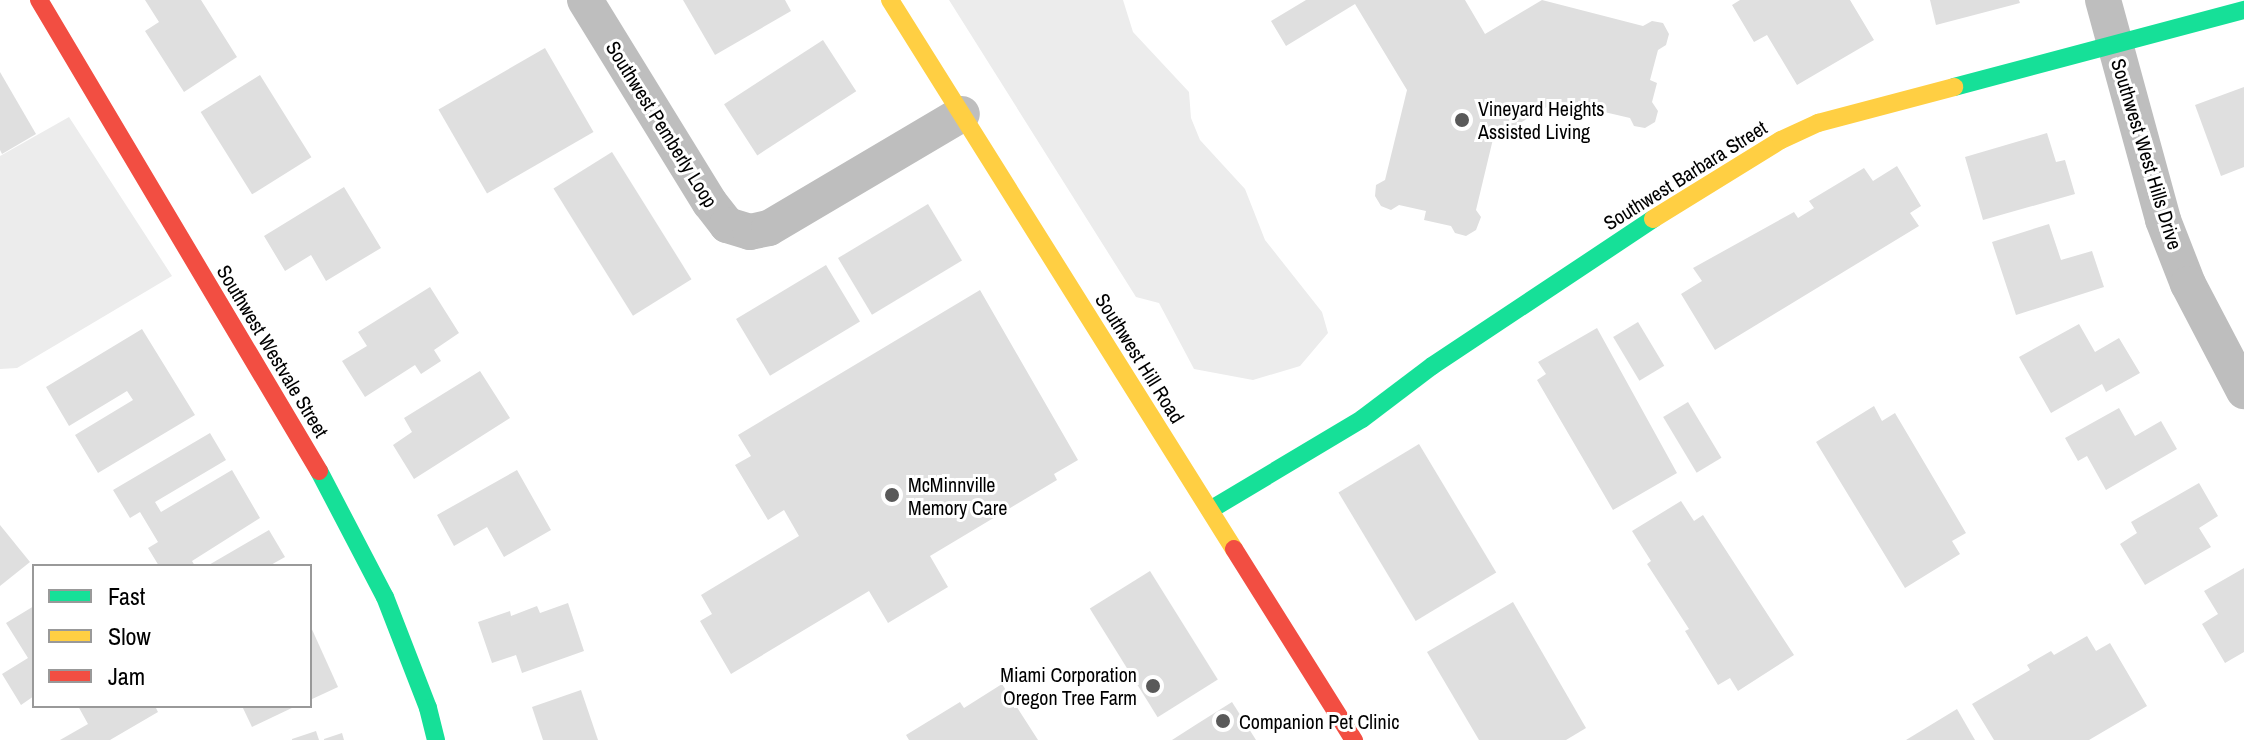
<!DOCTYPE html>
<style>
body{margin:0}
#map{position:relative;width:2244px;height:740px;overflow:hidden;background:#fff;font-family:"Archivo Narrow",sans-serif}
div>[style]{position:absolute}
.green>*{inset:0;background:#ececec}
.building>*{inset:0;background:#dfdfdf;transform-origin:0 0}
.street>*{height:36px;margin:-18px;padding:0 18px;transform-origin:18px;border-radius:18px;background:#bebebe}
.fast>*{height:18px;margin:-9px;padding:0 9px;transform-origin:9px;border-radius:9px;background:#16e098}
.slow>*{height:18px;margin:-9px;padding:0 9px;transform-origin:9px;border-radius:9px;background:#ffcf43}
.jam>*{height:18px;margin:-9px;padding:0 9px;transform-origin:9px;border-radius:9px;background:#f24e42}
.dots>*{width:22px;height:22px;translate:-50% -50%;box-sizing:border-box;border:4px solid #fff;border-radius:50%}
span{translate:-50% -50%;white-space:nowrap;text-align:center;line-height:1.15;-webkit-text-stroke:6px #fff;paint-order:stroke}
.poi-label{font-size:20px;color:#000}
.left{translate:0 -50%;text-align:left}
.right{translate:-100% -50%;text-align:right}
.street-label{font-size:20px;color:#000}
.legend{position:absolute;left:32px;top:564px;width:280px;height:144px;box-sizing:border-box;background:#fff;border:2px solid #999;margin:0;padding:10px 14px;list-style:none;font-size:24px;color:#000}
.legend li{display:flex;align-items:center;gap:16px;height:40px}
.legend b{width:40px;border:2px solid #999}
</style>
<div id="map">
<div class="green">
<div style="clip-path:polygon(949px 0,1123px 0,1133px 32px,1189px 92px,1191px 118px,1200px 140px,1245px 189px,1265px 240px,1322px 312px,1328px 333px,1300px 366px,1253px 380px,1194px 369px,1159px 303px,1136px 297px)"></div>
<div style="clip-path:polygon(69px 117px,172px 276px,17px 368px,0 369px,0 156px)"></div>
</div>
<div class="building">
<div style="clip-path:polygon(145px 0,201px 0,237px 57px,184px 92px,145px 31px,159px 22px)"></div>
<div style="clip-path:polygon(683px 0,785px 0,791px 11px,715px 55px)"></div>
<div style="clip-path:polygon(1306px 0,1465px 0,1485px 34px,1542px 0,1643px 26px,1652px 21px,1663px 23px,1669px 34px,1666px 45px,1658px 50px,1650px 80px,1657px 83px,1652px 102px,1658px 111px,1655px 122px,1645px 128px,1634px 126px,1630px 118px,1557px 101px,1493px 139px,1476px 210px,1481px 217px,1476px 230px,1466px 236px,1455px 233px,1451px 226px,1424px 220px,1426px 211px,1399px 205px,1391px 210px,1381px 206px,1375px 196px,1376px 185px,1385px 180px,1407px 90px,1355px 4px,1286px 46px,1271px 21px)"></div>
<div style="clip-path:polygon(1740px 0,1850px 0,1874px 40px,1797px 85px,1767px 35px,1754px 42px,1732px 5px)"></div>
<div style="clip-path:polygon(1930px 0,2019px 0,2020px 3px,1936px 25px)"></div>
<div style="left:823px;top:40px;width:61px;height:118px;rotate:57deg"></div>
<div style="left:545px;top:48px;width:97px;height:123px;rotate:60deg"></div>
<div style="clip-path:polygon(0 72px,36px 134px,2px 154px,0 150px)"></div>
<div style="left:260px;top:75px;width:97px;height:70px;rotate:58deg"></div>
<div style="clip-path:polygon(2244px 87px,2244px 167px,2221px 176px,2195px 105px)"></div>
<div style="clip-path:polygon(2047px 133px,2056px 162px,2065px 160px,2075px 194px,1983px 220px,1965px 157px)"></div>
<div style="left:612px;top:152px;width:150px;height:69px;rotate:58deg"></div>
<div style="clip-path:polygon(1897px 166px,1921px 206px,1910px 213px,1919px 226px,1715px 350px,1681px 294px,1702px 281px,1693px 268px,1794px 212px,1798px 218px,1814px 208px,1809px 201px,1864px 168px,1873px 181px)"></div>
<div style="clip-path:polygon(344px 187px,381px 248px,326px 281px,311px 255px,285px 271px,264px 236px)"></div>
<div style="left:928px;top:204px;width:66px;height:105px;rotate:59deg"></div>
<div style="clip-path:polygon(2049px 224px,2061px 260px,2092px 251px,2104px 287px,2016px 315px,1992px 242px)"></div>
<div style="left:826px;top:265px;width:66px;height:105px;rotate:59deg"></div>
<div style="clip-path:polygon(430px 287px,459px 333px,434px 350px,441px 361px,421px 374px,415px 365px,365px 397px,342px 361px,367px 346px,358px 332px)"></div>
<div style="clip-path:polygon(980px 290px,1078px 460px,1054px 474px,1057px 480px,930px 556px,948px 587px,888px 623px,869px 591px,731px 674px,700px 621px,712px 614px,701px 595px,799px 536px,784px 510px,768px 520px,735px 465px,751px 456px,738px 435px)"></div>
<div style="left:1638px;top:322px;width:51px;height:29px;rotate:59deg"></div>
<div style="clip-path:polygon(2079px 324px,2095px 352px,2119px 338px,2140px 373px,2106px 392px,2102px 384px,2051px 413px,2019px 357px)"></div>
<div style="clip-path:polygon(1597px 328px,1677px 473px,1613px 510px,1537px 380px,1546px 374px,1538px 362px)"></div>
<div style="clip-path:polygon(142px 329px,195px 415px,98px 473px,75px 435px,133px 400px,127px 391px,69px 426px,46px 387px)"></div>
<div style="clip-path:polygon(480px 371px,510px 418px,414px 479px,393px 445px,412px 432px,404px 418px)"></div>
<div style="left:1688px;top:402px;width:65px;height:29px;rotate:59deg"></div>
<div style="clip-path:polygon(1874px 406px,1882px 421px,1895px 413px,1966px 533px,1952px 541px,1960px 554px,1905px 588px,1816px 442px)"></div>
<div style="clip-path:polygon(2119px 408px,2135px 436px,2161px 421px,2177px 449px,2106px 490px,2087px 456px,2078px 461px,2065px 438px)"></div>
<div style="clip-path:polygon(210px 433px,226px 460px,155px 502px,161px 512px,232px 470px,260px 518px,192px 561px,195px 566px,159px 566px,148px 548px,158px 542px,140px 512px,130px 518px,113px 490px)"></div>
<div style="left:1419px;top:444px;width:150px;height:94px;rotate:59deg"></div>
<div style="clip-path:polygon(517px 470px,551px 530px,504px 557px,487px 527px,454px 546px,437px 515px)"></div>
<div style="clip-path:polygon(2199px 483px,2218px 516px,2199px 528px,2211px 547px,2145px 585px,2120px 544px,2137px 533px,2131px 522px)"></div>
<div style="clip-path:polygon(1681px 501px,1694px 521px,1703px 515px,1794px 655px,1738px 691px,1730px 678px,1718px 685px,1685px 631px,1689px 629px,1647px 564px,1651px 561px,1632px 531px)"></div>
<div style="clip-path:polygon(0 525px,30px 562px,0 586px)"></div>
<div style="clip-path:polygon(269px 530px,285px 557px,269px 566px,207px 566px)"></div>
<div style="clip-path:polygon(2244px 568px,2244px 652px,2225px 663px,2202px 624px,2218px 614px,2204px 591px)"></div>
<div style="left:1150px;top:571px;width:128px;height:71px;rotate:58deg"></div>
<div style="clip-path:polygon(1513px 602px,1586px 728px,1566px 740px,1479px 740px,1427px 652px)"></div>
<div style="clip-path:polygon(568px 603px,584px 651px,522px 673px,516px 655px,492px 663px,478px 622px,510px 611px,511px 616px,537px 606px,540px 613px)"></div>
<div style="clip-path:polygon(34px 606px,34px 696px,21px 705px,2px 674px,28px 658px,6px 623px)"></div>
<div style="clip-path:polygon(310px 625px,338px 687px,310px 700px)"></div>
<div style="clip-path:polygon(2087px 636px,2096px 651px,2110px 643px,2147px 706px,2089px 740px,1994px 740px,1972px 704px,2030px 670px,2027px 665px,2051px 651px,2054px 655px)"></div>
<div style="clip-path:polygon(1002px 684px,1038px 740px,909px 740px,906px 735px,960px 702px,964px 708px)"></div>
<div style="clip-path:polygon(581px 690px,598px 740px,543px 740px,532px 707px)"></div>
<div style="clip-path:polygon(1232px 702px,1256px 740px,1172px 740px,1197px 724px)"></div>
<div style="clip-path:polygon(78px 706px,155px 706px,158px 712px,110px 740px,60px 740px,88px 724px)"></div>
<div style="clip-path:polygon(242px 706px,296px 706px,252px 727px)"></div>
<div style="clip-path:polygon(1957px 709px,1975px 740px,1906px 740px)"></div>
<div style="clip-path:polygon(316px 731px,319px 740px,292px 740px,292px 739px)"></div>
<div style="clip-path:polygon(342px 733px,344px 740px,324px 740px,324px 739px)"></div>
</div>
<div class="street">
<div style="left:585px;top:0;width:238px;rotate:58.4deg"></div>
<div style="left:710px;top:203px;width:28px;rotate:52deg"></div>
<div style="left:727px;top:225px;width:24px;rotate:17deg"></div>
<div style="left:750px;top:232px;width:19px;rotate:-12deg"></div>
<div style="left:769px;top:228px;width:224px;rotate:-30.6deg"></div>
<div style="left:2103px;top:0;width:228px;rotate:74.7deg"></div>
<div style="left:2163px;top:220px;width:69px;rotate:68.7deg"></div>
<div style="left:2188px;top:284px;width:121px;rotate:62.4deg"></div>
</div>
<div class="fast">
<div style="left:1954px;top:87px;width:300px;rotate:-14.9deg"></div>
<div style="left:319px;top:471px;width:142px;rotate:62.4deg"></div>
<div style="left:385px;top:597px;width:119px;rotate:68.8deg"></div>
<div style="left:428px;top:708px;width:33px;rotate:76deg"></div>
<div style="left:1210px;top:510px;width:177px;rotate:-30.9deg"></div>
<div style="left:1362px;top:419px;width:88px;rotate:-37.1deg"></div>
<div style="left:1432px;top:366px;width:265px;rotate:-33.6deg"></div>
</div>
<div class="slow">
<div style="left:890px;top:0;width:648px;rotate:57.93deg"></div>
<div style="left:1653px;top:219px;width:150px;rotate:-31.7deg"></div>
<div style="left:1781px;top:140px;width:41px;rotate:-24.7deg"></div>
<div style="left:1818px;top:123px;width:141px;rotate:-14.8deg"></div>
</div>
<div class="jam">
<div style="left:39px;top:0;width:548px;rotate:59.27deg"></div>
<div style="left:1234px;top:549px;width:226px;rotate:57.9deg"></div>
</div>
<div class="dots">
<div style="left:1462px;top:120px;background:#595959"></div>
<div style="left:892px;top:495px;background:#595959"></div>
<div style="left:1153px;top:686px;background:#595959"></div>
<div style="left:1223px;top:721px;background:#595959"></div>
</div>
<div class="poi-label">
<span class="left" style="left:1478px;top:120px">Vineyard Heights<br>Assisted Living</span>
<span class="left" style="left:908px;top:496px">McMinnville<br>Memory Care</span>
<span class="right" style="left:1137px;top:686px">Miami Corporation<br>Oregon Tree Farm</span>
<span class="left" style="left:1239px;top:721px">Companion Pet Clinic</span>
</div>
<div class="street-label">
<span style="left:662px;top:124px;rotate:58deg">Southwest Pemberly Loop</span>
<span style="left:2147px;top:154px;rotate:73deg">Southwest West Hills Drive</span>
<span style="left:1685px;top:175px;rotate:-32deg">Southwest Barbara Street</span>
<span style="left:273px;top:351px;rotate:59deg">Southwest Westvale Street</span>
<span style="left:1140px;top:358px;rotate:58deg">Southwest Hill Road</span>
</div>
<ul class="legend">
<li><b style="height:10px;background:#16e098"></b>Fast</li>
<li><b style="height:10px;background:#ffcf43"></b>Slow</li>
<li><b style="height:10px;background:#f24e42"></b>Jam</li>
</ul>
</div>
